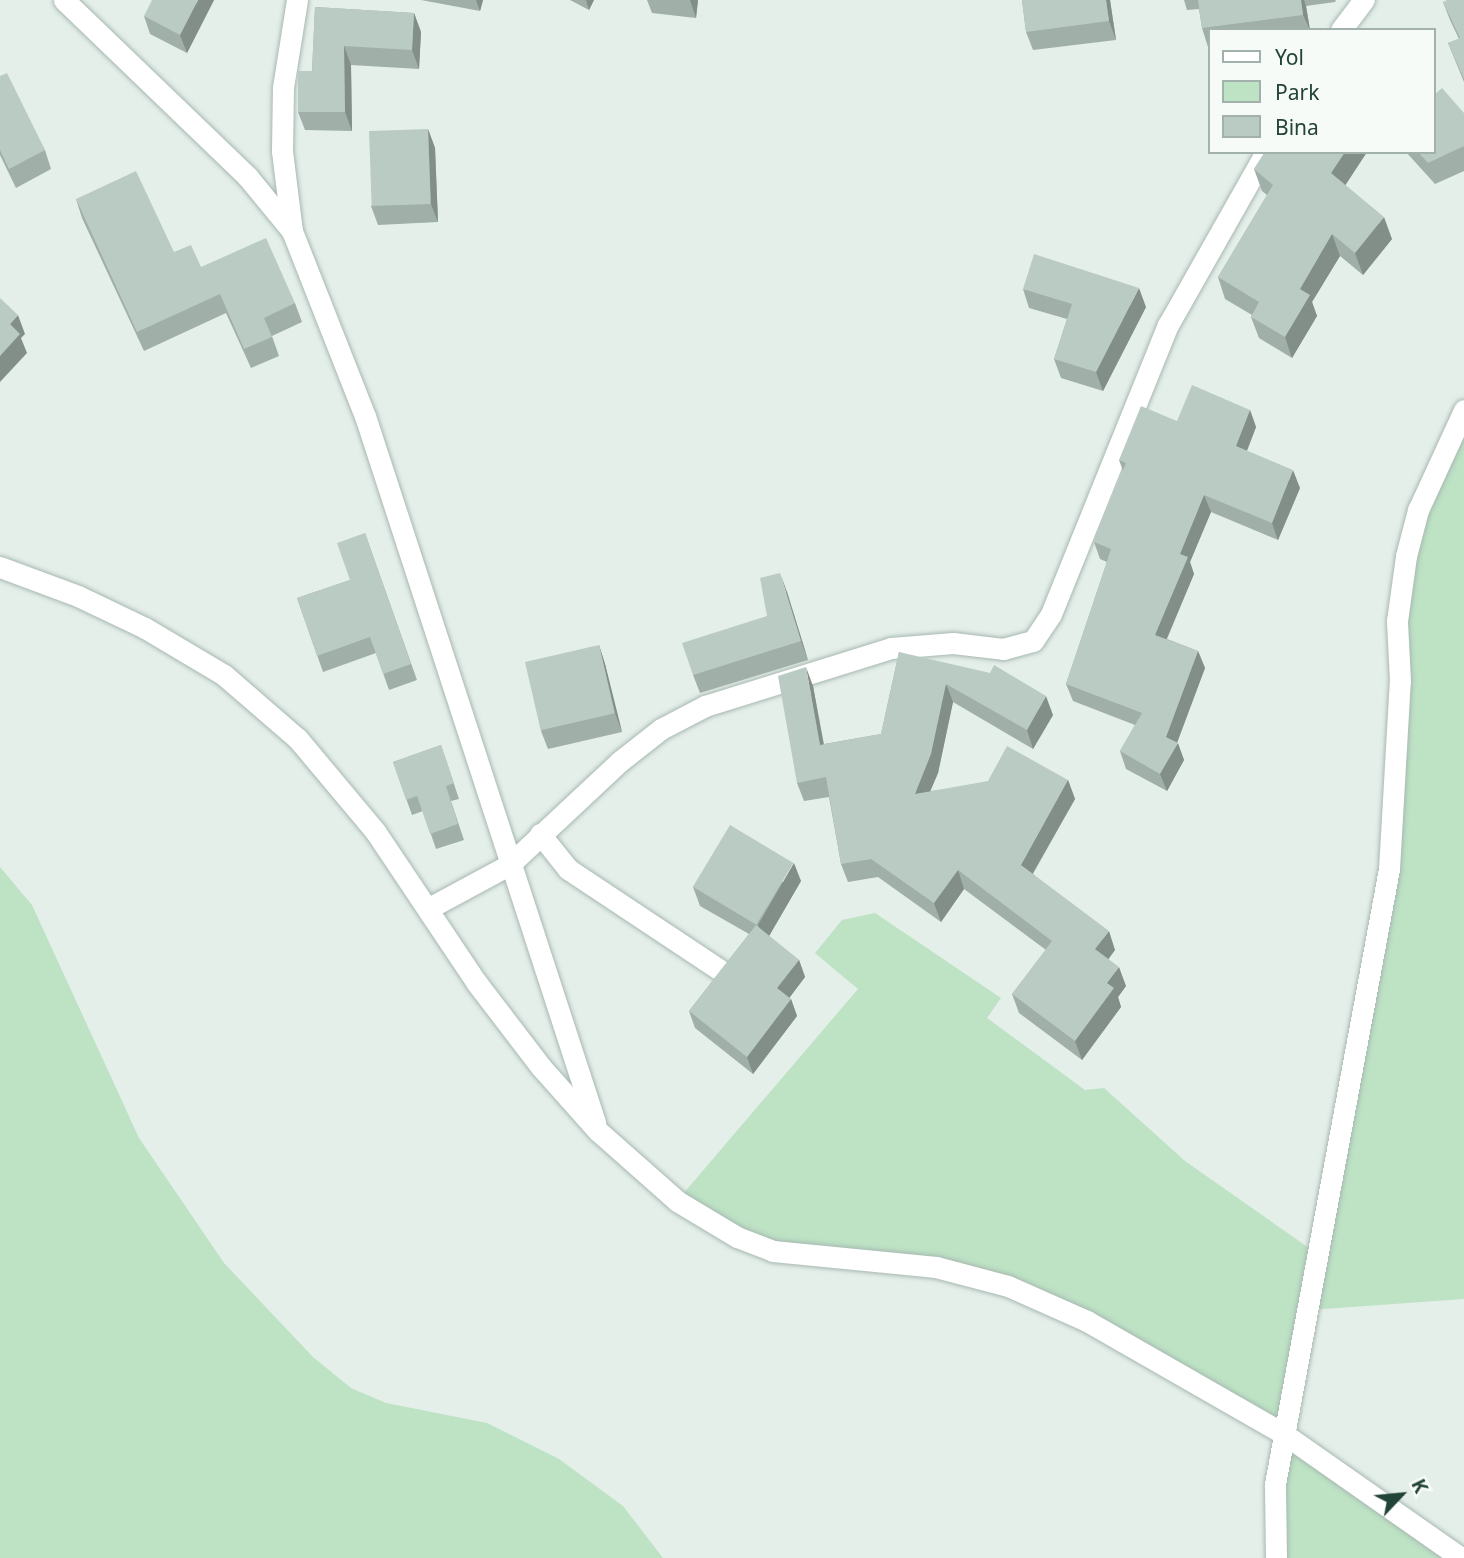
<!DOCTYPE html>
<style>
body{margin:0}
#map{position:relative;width:1464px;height:1558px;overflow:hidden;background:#e5efea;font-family:"Noto Sans",sans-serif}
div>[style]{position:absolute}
.green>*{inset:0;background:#bde2c4}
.roads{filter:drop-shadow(0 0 2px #a7b8b1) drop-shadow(0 0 2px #a7b8b1)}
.minor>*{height:21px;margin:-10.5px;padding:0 10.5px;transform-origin:10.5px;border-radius:10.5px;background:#fff}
.wall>*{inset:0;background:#a0afa8}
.shaded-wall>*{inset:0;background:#828e88}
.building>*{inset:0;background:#bacbc3;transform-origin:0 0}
span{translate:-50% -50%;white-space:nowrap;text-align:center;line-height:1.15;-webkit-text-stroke:7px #f7fbf8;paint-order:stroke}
.legend{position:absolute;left:1208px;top:28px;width:228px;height:126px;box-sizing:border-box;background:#f7fbf8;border:2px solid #a2b1ab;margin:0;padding:9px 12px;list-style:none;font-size:21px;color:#224337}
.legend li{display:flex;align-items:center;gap:14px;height:35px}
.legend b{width:35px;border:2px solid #a2b1ab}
.north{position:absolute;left:1366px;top:1460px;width:70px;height:70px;-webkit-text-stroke:5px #f7fbf8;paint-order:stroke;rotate:64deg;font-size:19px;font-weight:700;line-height:28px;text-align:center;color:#224337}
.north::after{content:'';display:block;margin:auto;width:24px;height:32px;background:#224337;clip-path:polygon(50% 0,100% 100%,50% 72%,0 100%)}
</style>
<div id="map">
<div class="green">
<div style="clip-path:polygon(1464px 410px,1464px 1299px,1309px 1310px,1284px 1434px,1456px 1558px,1276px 1558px,1284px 1434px,1008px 1286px,773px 1251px,677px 1201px,858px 989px,815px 953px,842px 920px,875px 913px,1001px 998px,987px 1018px,1085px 1090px,1104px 1088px,1185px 1161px,1319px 1255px,1389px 869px,1406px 556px)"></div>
<div style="clip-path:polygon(0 867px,32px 905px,139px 1138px,224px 1263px,313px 1357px,351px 1388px,386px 1403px,487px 1423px,559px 1459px,623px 1506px,663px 1558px,0 1558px)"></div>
</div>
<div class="roads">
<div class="minor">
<div style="left:64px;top:0;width:254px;rotate:43.9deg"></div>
<div style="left:247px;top:176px;width:71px;rotate:50.7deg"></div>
<div style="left:297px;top:0;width:88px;rotate:99.1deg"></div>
<div style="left:283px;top:87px;width:64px;rotate:90.9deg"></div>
<div style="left:282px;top:151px;width:81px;rotate:82.9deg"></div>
<div style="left:292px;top:231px;width:199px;rotate:68.5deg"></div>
<div style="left:365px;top:416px;width:743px;rotate:71.96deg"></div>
<div style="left:1341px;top:30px;width:38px;rotate:-53deg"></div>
<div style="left:0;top:567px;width:83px;rotate:20.4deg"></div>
<div style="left:78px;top:596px;width:74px;rotate:25.5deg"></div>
<div style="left:145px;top:628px;width:92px;rotate:30.7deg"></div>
<div style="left:224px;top:675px;width:98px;rotate:40.9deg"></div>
<div style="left:298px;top:739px;width:120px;rotate:50.1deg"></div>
<div style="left:375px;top:831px;width:182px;rotate:56.2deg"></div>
<div style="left:476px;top:982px;width:107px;rotate:52.6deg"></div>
<div style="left:541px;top:1067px;width:86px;rotate:48.3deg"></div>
<div style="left:598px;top:1131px;width:106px;rotate:41.5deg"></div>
<div style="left:677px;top:1201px;width:70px;rotate:31deg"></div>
<div style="left:737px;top:1237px;width:39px;rotate:21deg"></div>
<div style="left:773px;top:1251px;width:164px;rotate:5.6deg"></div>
<div style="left:936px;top:1267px;width:74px;rotate:14.8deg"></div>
<div style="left:1008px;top:1286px;width:86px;rotate:23.9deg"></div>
<div style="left:1087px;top:1321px;width:227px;rotate:29.8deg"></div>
<div style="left:1284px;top:1434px;width:216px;rotate:35deg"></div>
<div style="left:540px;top:834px;width:45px;rotate:51.3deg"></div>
<div style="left:568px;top:869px;width:186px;rotate:33.6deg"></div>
<div style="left:429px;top:908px;width:91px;rotate:-28.3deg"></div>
<div style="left:509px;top:865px;width:151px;rotate:-43.1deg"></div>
<div style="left:619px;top:762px;width:53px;rotate:-38.2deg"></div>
<div style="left:661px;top:729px;width:50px;rotate:-27.6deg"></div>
<div style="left:705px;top:706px;width:195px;rotate:-17.3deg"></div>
<div style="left:891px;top:648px;width:62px;rotate:-4.6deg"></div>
<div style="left:953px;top:643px;width:50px;rotate:6.8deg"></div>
<div style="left:1003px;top:649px;width:31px;rotate:-15deg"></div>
<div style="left:1033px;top:641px;width:32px;rotate:-56deg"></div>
<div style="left:1051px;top:614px;width:312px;rotate:-68deg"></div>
<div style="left:1168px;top:325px;width:199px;rotate:-60.5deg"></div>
<div style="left:1276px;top:1558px;width:74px;rotate:-90.8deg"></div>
<div style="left:1275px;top:1484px;width:625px;rotate:-79.5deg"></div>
<div style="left:1389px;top:869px;width:188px;rotate:-86.7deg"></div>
<div style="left:1400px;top:681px;width:60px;rotate:-92.9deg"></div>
<div style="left:1397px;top:621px;width:66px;rotate:-82.1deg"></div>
<div style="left:1406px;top:556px;width:48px;rotate:-75.4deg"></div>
<div style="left:1418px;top:510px;width:110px;rotate:-65.3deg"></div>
</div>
</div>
<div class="wall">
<div style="clip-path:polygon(214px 0,187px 53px,150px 34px,144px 16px)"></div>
<div style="clip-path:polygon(421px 0,483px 0,480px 11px)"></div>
<div style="clip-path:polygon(570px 0,594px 0,589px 10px)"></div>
<div style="clip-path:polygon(647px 0,698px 0,696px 18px,652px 13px)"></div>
<div style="clip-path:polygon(1022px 0,1110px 0,1116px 40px,1033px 50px,1026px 32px)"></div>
<div style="clip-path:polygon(1184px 0,1336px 0,1335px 2px,1306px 6px,1310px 30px,1210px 30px,1210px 47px,1208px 47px,1202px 28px,1199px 9px,1187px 10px)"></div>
<div style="clip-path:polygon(1464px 0,1464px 82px,1448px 43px,1459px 39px,1450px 20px,1443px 2px)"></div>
<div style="clip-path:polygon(315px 7px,414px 13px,421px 32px,419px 69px,351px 65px,352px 131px,305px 130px,298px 112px,312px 71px)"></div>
<div style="clip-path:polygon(0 76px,45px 150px,51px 169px,16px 188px,0 155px)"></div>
<div style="clip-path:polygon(1464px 113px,1464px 171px,1435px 184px,1406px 152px,1434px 152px)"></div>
<div style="clip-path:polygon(428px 129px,435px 148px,438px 222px,378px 225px,371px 206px)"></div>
<div style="clip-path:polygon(1265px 152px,1367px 152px,1345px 185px,1392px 239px,1363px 275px,1340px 256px,1312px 302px,1317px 316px,1292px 358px,1259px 338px,1251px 317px,1252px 315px,1225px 299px,1218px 277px,1267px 195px,1262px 191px,1254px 169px)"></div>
<div style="clip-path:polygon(76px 199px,201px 267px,295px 303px,302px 322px,272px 336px,279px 356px,251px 368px,226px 313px,144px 351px,82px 218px)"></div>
<div style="clip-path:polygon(1023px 289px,1146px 307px,1103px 391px,1061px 378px,1054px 359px,1067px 319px,1029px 308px)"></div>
<div style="clip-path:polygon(1250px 410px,1256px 427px,1247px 451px,1300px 488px,1278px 540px,1211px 512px,1190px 562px,1194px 574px,1167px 639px,1198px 651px,1205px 668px,1177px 743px,1184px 760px,1167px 791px,1126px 769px,1120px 751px,1135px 725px,1073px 701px,1066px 684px,1107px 562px,1100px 559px,1094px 542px,1123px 471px,1119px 460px,1177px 421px)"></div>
<div style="clip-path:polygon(365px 533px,417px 680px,389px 690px,376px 653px,323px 672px,297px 598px,350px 580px)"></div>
<div style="clip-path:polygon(787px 592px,808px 660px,700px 693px,693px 675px,767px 616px)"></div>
<div style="clip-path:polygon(599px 645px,605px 664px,622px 732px,548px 749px,541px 731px)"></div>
<div style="clip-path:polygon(899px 652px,1053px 715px,1033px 749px,953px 702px,938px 773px,930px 791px,1068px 780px,1075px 799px,1033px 874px,1115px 950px,1108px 959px,1126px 986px,1118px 997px,1121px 1007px,1082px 1060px,1019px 1013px,1012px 994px,1046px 950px,964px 889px,941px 922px,878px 877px,848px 882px,841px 864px,829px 797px,804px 801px,797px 783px,813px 686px,824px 744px,881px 734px)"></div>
<div style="clip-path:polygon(441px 745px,459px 799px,451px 801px,464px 840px,436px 849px,423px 811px,412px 815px,393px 762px)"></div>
<div style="clip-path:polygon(801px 881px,769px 936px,799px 960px,805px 977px,789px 998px,791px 999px,797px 1016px,753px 1074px,695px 1028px,689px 1011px,749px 934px,700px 906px,693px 887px)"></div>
</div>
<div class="shaded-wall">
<div style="clip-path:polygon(198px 0,214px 0,187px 53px,180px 35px)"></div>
<div style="clip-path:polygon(476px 0,483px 0,480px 11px)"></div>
<div style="clip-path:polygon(586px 0,594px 0,589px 10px)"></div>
<div style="clip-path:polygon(690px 0,698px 0,696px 18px)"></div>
<div style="clip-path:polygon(1106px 0,1110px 0,1116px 40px,1109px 21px)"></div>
<div style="clip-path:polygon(1301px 0,1304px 0,1306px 6px,1310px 30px,1303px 15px)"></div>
<div style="clip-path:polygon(414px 13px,421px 32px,419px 69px,412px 50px)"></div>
<div style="clip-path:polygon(344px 46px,351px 65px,352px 131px,345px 112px)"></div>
<div style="clip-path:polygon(428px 129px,435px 148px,438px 222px,431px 204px)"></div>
<div style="clip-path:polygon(1345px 152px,1367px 152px,1339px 195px,1331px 173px)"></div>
<div style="clip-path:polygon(1384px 217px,1392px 239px,1363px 275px,1355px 253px)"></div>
<div style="clip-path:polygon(1332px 234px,1340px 256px,1312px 302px,1317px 316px,1292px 358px,1285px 337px,1300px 289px)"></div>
<div style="clip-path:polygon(1139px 288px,1146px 307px,1103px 391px,1096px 372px)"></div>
<div style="clip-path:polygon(18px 315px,25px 334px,21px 338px,27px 353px,0 382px,0 356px,10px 324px)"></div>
<div style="clip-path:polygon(1250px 410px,1256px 427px,1242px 463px,1236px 446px)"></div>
<div style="clip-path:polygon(1293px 470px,1300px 488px,1278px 540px,1272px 523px)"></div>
<div style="clip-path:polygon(1204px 495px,1211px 512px,1190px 562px,1194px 574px,1161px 652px,1155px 635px,1180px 554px)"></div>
<div style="clip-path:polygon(780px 573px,787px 592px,808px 660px,801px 641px)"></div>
<div style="clip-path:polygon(599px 645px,605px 664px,622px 732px,615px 713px)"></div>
<div style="clip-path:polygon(1198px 651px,1205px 668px,1175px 748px,1178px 743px,1184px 760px,1167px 791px,1160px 774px,1166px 737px)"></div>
<div style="clip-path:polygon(806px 667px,813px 686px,827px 764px,820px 745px)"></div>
<div style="clip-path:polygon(946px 684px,953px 702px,938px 773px,921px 813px,915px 794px)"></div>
<div style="clip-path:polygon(1046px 696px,1053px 715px,1033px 749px,1027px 730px)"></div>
<div style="clip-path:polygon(1068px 780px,1075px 799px,1027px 883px,1021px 865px)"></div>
<div style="clip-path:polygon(794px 863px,801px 881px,765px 943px,758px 925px)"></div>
<div style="clip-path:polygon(958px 870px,964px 889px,941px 922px,934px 903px)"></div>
<div style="clip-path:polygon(1109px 931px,1115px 950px,1102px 968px,1095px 949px)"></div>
<div style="clip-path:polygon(799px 960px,805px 977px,784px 1005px,777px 988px)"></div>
<div style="clip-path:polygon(1119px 967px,1126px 986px,1118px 997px,1121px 1007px,1082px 1060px,1075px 1041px,1107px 983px)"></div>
<div style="clip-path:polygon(791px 999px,797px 1016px,753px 1074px,747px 1057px)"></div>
</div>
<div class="building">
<div style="clip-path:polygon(152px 0,198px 0,180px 35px,144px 16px)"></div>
<div style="clip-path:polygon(1022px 0,1106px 0,1109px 21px,1026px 32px)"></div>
<div style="clip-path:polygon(1198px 0,1301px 0,1303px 15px,1202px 28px)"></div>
<div style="clip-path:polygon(1447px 0,1464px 0,1464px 79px,1448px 43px,1460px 38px,1443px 2px)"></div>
<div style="clip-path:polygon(315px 7px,414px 13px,412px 50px,344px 46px,345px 112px,298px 112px,298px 71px,312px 71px)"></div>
<div style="clip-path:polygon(7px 73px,45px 150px,9px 169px,0 150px,0 76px)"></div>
<div style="clip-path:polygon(1442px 88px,1464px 113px,1464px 146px,1428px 163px,1418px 152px,1434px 152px,1434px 95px)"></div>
<div style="left:428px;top:129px;width:75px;height:59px;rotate:88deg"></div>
<div style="clip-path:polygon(1265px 152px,1345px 152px,1331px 173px,1384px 217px,1355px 253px,1332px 234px,1300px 289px,1310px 295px,1285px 337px,1251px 317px,1259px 302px,1218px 277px,1273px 185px,1254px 169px)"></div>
<div style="clip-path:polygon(136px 171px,174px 252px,191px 245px,201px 267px,266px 238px,295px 303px,264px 318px,272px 337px,244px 349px,220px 294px,137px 332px,76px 199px)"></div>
<div style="clip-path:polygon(1034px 254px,1139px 288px,1096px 372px,1054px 359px,1072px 304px,1023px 289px)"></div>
<div style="clip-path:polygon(0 298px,18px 315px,10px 324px,20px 334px,0 356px)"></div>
<div style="clip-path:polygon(1192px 385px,1250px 410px,1236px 446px,1293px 470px,1272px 523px,1204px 495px,1180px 554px,1188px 557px,1155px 635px,1198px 651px,1166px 737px,1178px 743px,1160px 774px,1120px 751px,1142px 713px,1066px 684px,1111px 549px,1094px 542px,1126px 463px,1119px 460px,1141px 406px,1177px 421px)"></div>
<div style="clip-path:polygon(365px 533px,411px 664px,383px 674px,370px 637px,317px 656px,297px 598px,350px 580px,337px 543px)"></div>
<div style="clip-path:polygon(780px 573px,801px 641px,693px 675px,682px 643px,767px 616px,760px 578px)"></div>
<div style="left:599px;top:645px;width:70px;height:76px;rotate:77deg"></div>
<div style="clip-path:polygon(899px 652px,990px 673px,994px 665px,1046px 696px,1027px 730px,946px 684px,931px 754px,915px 794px,988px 781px,1007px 746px,1068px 780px,1021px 865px,1109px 931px,1095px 949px,1119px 967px,1107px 983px,1114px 988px,1075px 1041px,1012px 994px,1052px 941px,958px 870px,934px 903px,871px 859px,841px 864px,826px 777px,797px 783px,778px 676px,806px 667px,820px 745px,881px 734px)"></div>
<div style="clip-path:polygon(441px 745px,454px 783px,446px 786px,458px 824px,430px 834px,417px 796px,406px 800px,393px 762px)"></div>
<div style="left:730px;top:825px;width:74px;height:72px;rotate:31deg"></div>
<div style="clip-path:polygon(756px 925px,799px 960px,777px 988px,791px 999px,747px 1057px,689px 1011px)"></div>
</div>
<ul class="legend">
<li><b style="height:9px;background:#fff"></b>Yol</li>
<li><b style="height:19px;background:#bde2c4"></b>Park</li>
<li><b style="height:19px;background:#bacbc3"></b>Bina</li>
</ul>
<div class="north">K</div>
</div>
